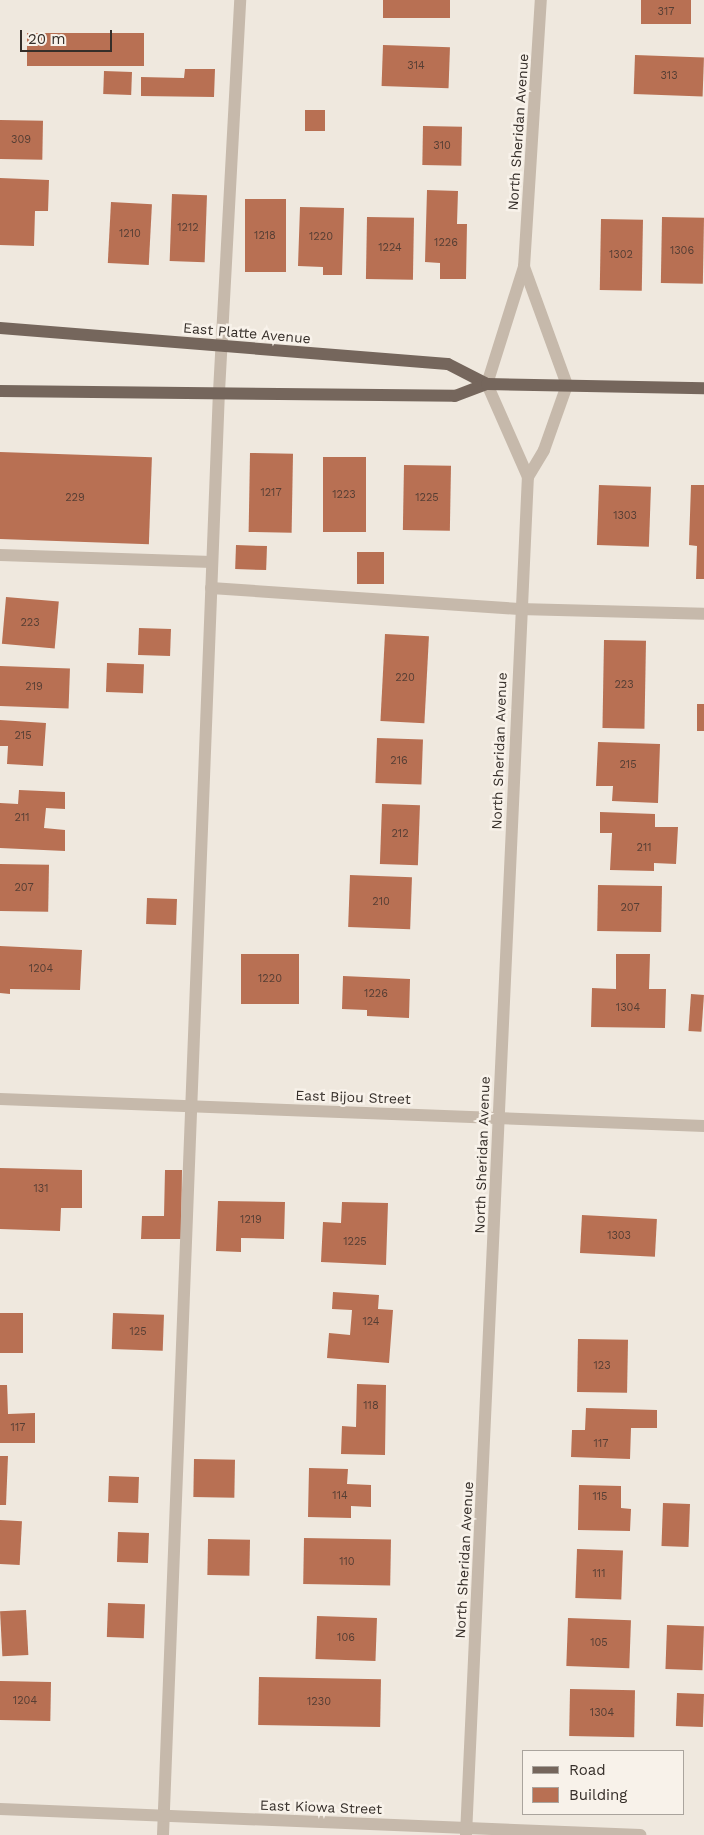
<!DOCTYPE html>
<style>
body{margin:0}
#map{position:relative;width:704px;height:1835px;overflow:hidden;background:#efe8de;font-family:"Work Sans",sans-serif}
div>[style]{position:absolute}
.building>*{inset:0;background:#b87053;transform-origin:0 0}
.service>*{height:12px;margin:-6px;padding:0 6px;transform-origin:6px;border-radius:6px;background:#c6b9ab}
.minor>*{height:12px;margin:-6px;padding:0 6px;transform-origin:6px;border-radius:6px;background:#c6b9ab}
.tertiary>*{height:12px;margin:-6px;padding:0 6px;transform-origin:6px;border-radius:6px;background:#c6b9ab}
.primary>*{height:12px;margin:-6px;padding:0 6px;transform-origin:6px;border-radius:6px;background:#75665c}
span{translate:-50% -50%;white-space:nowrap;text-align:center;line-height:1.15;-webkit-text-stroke:5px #f8f2ea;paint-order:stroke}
.number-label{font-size:11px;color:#563e34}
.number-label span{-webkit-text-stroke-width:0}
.street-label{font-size:14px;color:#352e29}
.legend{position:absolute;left:522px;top:1750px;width:162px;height:65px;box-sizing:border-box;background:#f8f2ea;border:1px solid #aaa49d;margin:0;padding:6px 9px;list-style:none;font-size:15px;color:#352e29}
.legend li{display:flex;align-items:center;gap:10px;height:25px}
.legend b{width:25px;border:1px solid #aaa49d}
.scale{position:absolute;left:20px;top:30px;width:92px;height:22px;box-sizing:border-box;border:2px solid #352e29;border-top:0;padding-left:6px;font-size:15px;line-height:18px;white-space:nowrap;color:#352e29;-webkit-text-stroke:4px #f8f2ea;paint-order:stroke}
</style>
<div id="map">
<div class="building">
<div style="left:383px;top:0;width:67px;height:18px"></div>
<div style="left:641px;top:0;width:50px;height:24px"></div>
<div style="left:27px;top:33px;width:117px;height:33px"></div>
<div style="left:383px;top:45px;width:67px;height:41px;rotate:2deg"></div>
<div style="left:635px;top:55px;width:69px;height:39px;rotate:2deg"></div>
<div style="clip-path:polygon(185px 69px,215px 69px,214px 97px,141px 96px,141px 77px,184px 78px)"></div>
<div style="left:104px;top:71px;width:28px;height:23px;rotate:2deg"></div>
<div style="left:305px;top:110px;width:20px;height:21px"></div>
<div style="left:0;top:120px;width:43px;height:39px;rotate:1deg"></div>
<div style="left:423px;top:126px;width:39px;height:39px;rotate:1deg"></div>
<div style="clip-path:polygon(0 178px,49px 180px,48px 211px,35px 211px,34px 246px,0 245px)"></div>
<div style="clip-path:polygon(427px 190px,458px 191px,457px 224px,467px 224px,466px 279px,440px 279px,440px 263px,425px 262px)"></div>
<div style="left:172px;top:194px;width:35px;height:67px;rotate:2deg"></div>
<div style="left:245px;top:199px;width:41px;height:73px"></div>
<div style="left:111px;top:202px;width:41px;height:61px;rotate:3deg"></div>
<div style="clip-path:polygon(300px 207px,344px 208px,342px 275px,323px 275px,323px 267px,298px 266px)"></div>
<div style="left:367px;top:217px;width:47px;height:62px;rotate:1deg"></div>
<div style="left:662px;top:217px;width:42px;height:66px;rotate:1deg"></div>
<div style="left:601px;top:219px;width:42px;height:71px;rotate:1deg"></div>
<div style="left:0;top:452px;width:152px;height:87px;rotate:2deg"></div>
<div style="left:250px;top:453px;width:43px;height:79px;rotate:1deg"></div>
<div style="left:323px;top:457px;width:43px;height:75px"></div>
<div style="left:404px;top:465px;width:47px;height:65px;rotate:1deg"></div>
<div style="left:599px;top:485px;width:52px;height:60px;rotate:2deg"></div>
<div style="clip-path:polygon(691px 485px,704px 485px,704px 579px,696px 579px,697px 546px,689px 545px)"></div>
<div style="left:236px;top:545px;width:31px;height:24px;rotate:2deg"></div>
<div style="left:357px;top:552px;width:27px;height:32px"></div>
<div style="left:6px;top:597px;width:53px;height:47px;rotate:5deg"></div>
<div style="left:139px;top:628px;width:32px;height:27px;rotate:2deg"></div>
<div style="left:385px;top:634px;width:44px;height:87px;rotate:3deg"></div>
<div style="left:604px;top:640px;width:42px;height:88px;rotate:1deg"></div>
<div style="left:107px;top:663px;width:37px;height:29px;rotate:2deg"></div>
<div style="left:0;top:666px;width:70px;height:40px;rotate:2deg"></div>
<div style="left:697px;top:704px;width:7px;height:27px"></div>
<div style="clip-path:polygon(0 720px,46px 723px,43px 766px,7px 764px,8px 746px,0 746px)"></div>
<div style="left:377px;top:738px;width:46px;height:45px;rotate:2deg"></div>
<div style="clip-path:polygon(598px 742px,660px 744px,658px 803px,612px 801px,613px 786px,596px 786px)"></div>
<div style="clip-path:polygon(19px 790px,65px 792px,65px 809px,46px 808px,44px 828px,65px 830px,65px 851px,0 848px,0 803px,18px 804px)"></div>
<div style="left:382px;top:804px;width:38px;height:60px;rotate:2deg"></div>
<div style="clip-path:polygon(600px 812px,655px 814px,655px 827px,678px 827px,676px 864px,654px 863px,654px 871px,610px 870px,612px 833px,600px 833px)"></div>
<div style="left:0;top:864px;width:49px;height:47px;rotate:1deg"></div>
<div style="left:350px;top:875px;width:62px;height:52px;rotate:2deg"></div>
<div style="left:598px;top:885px;width:64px;height:46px;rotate:1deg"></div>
<div style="left:147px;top:898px;width:30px;height:26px;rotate:2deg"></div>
<div style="clip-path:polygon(0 946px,82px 950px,80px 990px,10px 989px,10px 994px,0 993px)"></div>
<div style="left:241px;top:954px;width:58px;height:50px"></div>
<div style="clip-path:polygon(616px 954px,650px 954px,649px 989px,666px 989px,665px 1028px,591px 1027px,592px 988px,616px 989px)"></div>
<div style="clip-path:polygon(343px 976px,410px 979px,409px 1018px,367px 1016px,367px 1010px,342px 1009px)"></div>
<div style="left:691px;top:994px;width:13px;height:37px;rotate:4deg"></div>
<div style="clip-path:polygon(0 1168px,82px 1170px,82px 1208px,61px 1208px,60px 1231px,0 1229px)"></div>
<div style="clip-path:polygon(165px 1170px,182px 1170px,181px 1239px,141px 1239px,142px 1216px,164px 1216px)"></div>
<div style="clip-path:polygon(218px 1201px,285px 1202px,284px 1239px,241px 1238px,241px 1252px,216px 1251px)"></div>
<div style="clip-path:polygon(342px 1202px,388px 1203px,386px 1265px,321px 1262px,323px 1222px,341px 1223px)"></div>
<div style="left:582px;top:1215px;width:75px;height:38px;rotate:3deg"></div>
<div style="clip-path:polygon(333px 1292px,379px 1295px,378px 1309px,393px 1310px,389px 1363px,327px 1358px,329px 1333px,350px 1335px,352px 1310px,332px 1309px)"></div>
<div style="left:0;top:1313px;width:23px;height:40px"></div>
<div style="left:113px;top:1313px;width:51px;height:36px;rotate:2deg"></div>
<div style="left:578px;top:1339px;width:50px;height:53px;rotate:1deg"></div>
<div style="clip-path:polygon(357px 1384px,386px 1385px,385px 1455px,341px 1454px,342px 1426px,356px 1427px)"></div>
<div style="clip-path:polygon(0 1385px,7px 1385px,8px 1414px,35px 1413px,35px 1443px,0 1443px)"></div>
<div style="clip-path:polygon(586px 1408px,657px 1410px,657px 1428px,631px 1428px,630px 1459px,571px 1457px,572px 1430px,585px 1430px)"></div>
<div style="clip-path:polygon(0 1456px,8px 1456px,6px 1505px,0 1505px)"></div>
<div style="left:194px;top:1459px;width:41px;height:38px;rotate:1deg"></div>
<div style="clip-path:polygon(309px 1468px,348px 1469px,347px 1484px,371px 1485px,371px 1507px,351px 1506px,351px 1518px,308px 1517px)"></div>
<div style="left:109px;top:1476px;width:30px;height:26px;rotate:2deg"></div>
<div style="clip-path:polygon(579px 1485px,621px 1486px,621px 1508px,631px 1509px,630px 1531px,578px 1530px)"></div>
<div style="left:663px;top:1503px;width:27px;height:43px;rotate:2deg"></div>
<div style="left:0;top:1520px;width:22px;height:44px;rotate:3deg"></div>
<div style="left:118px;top:1532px;width:31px;height:30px;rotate:2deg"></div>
<div style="left:304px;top:1538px;width:87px;height:46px;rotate:1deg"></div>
<div style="left:208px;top:1539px;width:42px;height:36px;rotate:1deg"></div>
<div style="left:577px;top:1549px;width:46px;height:49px;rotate:2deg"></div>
<div style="left:108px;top:1603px;width:37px;height:34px;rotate:2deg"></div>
<div style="left:26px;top:1610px;width:45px;height:26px;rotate:87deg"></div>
<div style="left:317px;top:1616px;width:60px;height:43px;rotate:2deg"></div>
<div style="left:568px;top:1618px;width:63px;height:48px;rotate:2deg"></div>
<div style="left:667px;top:1625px;width:37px;height:44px;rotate:2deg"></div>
<div style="left:259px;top:1677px;width:122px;height:48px;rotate:1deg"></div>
<div style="left:0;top:1681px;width:51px;height:39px;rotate:1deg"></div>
<div style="left:570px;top:1689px;width:65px;height:47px;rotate:1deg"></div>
<div style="left:677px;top:1693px;width:27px;height:33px;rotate:2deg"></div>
</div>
<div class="service">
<div style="left:0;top:555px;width:212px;rotate:1.9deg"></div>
<div style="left:211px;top:588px;width:309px;rotate:3.9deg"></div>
<div style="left:519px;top:609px;width:185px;rotate:1.5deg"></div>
<div style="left:163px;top:1835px;width:1444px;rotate:-87.78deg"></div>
<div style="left:219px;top:392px;width:393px;rotate:-86.9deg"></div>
</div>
<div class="minor">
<div style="left:528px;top:477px;width:102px;rotate:-113.8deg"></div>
<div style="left:487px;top:384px;width:123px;rotate:-72.5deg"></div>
<div style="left:524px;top:267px;width:268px;rotate:-86.4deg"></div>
<div style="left:0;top:1809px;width:641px;rotate:2.33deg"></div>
<div style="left:466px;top:1835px;width:1359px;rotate:-87.39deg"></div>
<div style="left:528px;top:477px;width:31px;rotate:-59deg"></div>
<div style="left:544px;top:450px;width:69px;rotate:-70.5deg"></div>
<div style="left:567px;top:385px;width:126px;rotate:-110deg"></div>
</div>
<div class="tertiary">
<div style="left:0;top:1099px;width:705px;rotate:2.2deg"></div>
</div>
<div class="primary">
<div style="left:0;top:328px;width:449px;rotate:4.6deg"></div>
<div style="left:448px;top:364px;width:44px;rotate:27.1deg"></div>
<div style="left:0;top:391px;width:455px;rotate:0.6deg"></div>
<div style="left:455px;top:396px;width:34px;rotate:-21deg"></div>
<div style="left:487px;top:384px;width:217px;rotate:1.1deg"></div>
</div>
<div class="number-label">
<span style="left:666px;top:12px">317</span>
<span style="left:416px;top:66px">314</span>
<span style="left:669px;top:76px">313</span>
<span style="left:21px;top:140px">309</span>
<span style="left:442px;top:146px">310</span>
<span style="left:188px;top:228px">1212</span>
<span style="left:130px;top:234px">1210</span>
<span style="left:265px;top:236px">1218</span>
<span style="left:321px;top:237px">1220</span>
<span style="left:446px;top:243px">1226</span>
<span style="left:390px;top:248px">1224</span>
<span style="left:682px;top:251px">1306</span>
<span style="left:621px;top:255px">1302</span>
<span style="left:271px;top:493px">1217</span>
<span style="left:344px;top:495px">1223</span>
<span style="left:75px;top:498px">229</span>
<span style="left:427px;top:498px">1225</span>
<span style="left:625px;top:516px">1303</span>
<span style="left:30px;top:623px">223</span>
<span style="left:405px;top:678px">220</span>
<span style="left:624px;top:685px">223</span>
<span style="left:34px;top:687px">219</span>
<span style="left:23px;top:736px">215</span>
<span style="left:399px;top:761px">216</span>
<span style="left:628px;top:765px">215</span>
<span style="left:22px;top:818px">211</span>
<span style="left:400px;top:834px">212</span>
<span style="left:644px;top:848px">211</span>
<span style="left:24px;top:888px">207</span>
<span style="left:381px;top:902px">210</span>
<span style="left:630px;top:908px">207</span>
<span style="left:41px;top:969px">1204</span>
<span style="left:270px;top:979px">1220</span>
<span style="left:376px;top:994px">1226</span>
<span style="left:628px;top:1008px">1304</span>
<span style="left:41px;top:1189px">131</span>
<span style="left:251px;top:1220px">1219</span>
<span style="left:619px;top:1236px">1303</span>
<span style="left:355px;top:1242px">1225</span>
<span style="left:371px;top:1322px">124</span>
<span style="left:138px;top:1332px">125</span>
<span style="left:602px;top:1366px">123</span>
<span style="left:371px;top:1406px">118</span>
<span style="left:18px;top:1428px">117</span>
<span style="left:601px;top:1444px">117</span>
<span style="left:340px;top:1496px">114</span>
<span style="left:600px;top:1497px">115</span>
<span style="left:347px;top:1562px">110</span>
<span style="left:599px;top:1574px">111</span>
<span style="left:346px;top:1638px">106</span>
<span style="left:599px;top:1643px">105</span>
<span style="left:25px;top:1701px">1204</span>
<span style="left:319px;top:1702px">1230</span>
<span style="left:602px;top:1713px">1304</span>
</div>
<div class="street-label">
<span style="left:518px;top:132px;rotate:-86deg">North Sheridan Avenue</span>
<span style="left:247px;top:333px;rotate:5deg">East Platte Avenue</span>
<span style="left:499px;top:751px;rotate:-88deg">North Sheridan Avenue</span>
<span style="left:353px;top:1097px;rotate:2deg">East Bijou Street</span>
<span style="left:482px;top:1155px;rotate:-88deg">North Sheridan Avenue</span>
<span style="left:464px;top:1560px;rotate:-87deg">North Sheridan Avenue</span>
<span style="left:321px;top:1807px;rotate:2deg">East Kiowa Street</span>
</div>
<ul class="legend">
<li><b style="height:6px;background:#75665c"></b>Road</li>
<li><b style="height:14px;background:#b87053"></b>Building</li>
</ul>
<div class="scale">20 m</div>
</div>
